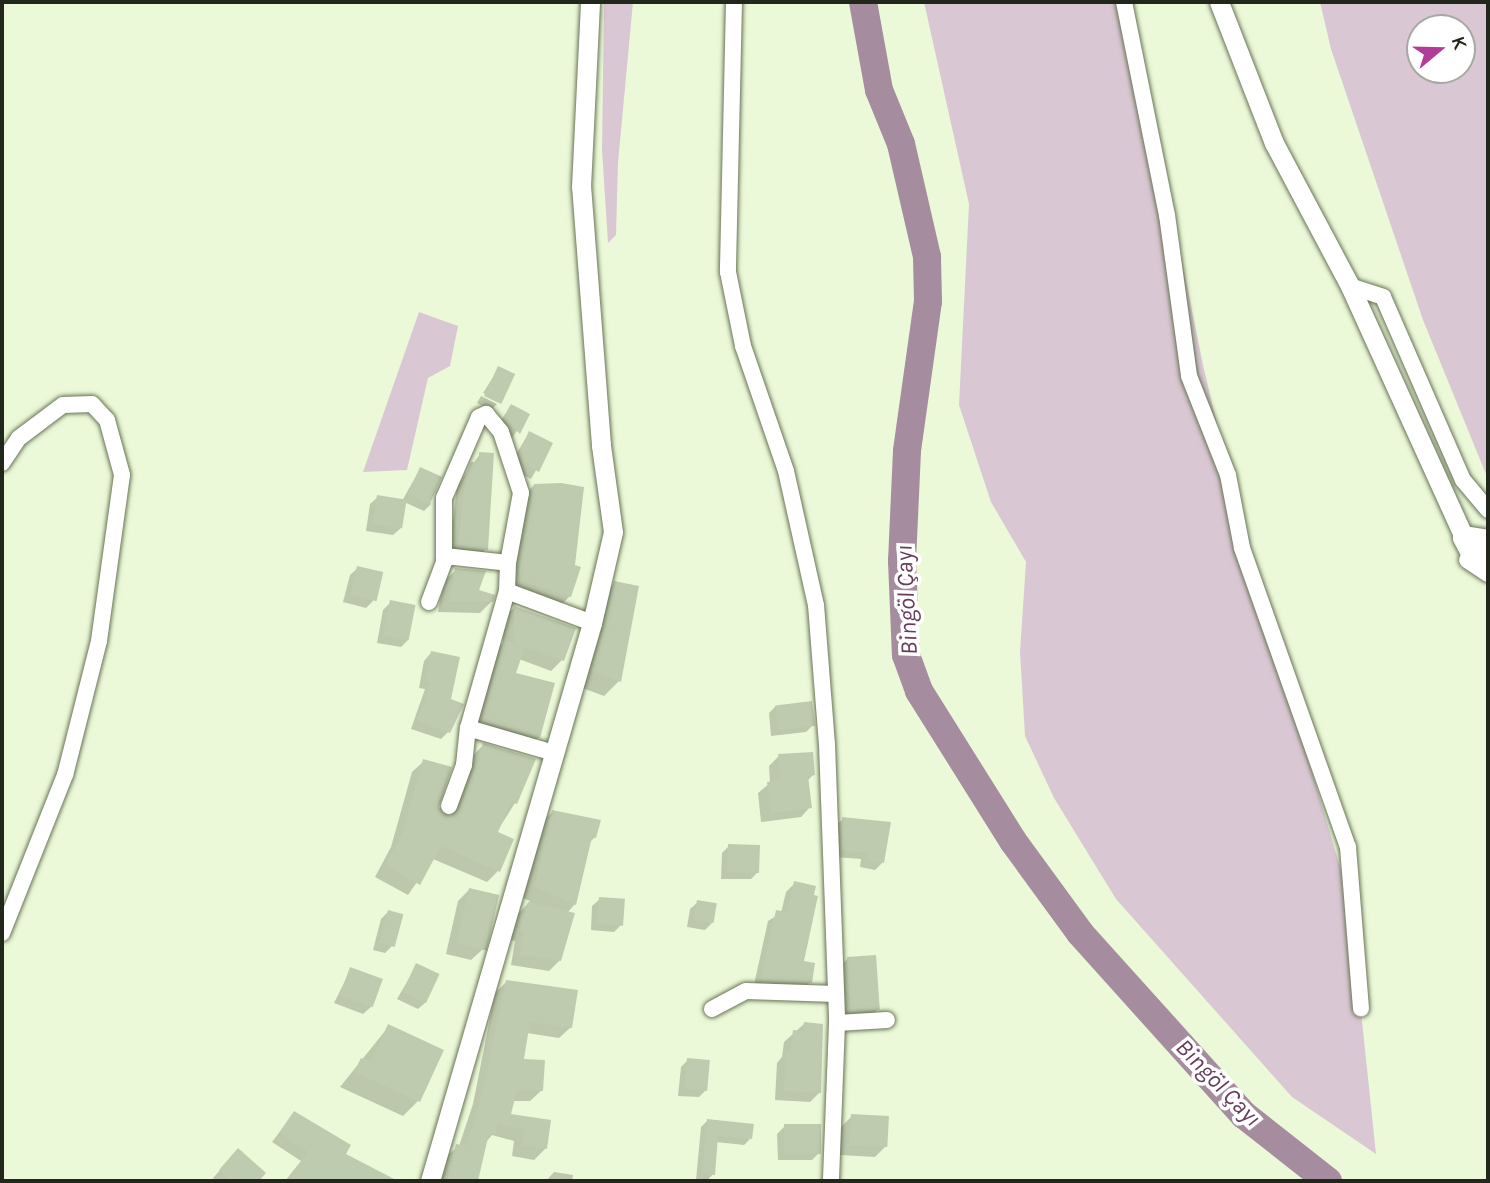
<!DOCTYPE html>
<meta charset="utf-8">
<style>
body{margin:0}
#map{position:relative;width:1490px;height:1183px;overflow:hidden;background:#ebf9d8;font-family:Karla,sans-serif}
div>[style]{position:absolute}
.green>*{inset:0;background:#dac7d4}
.shadow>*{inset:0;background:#0003}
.river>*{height:28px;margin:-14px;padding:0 14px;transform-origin:14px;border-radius:14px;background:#a68c9f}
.building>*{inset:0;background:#bfcbaf;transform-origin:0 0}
.roads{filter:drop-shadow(0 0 2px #687457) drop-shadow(0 0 2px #687457)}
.minor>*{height:16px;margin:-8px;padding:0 8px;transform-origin:8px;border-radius:8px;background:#fff}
.major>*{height:19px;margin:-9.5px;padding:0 9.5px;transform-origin:9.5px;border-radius:9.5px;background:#fff}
.highway>*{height:23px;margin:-11.5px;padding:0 11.5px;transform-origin:11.5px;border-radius:11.5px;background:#fff}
span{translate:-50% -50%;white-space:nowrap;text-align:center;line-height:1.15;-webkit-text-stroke:7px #fff;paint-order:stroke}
.water-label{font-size:24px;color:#663e5c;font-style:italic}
.frame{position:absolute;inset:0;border:4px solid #21271a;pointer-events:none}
.north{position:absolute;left:1406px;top:14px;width:70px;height:70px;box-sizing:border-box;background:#fff;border:2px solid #a6a9a3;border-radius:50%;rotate:71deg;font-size:19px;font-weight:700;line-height:28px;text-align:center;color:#21271a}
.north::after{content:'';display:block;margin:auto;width:24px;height:32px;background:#b03e99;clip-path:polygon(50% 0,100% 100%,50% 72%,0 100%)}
</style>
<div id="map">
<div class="green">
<div style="clip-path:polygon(604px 2px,633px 2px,618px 163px,616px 235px,608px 243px,602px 150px)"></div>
<div style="clip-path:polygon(924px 2px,1130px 2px,1203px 365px,1251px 567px,1349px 897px,1376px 1154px,1292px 1097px,1116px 899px,1054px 798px,1025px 736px,1020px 652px,1026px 562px,991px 502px,959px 405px,969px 204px)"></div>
<div style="clip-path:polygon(evenodd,1320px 2px,1488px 2px,1488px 479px,1423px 320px,1331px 49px,1320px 2px,1420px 28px,1462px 28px,1462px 70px,1420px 70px,1420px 28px)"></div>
<div style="clip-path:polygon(419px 312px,458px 326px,450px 366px,428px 378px,407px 470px,363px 472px)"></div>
</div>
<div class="shadow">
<div style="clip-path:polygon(499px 368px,498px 401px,483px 393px)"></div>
<div style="clip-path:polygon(481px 396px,497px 404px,491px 410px,477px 403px)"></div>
<div style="clip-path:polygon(511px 406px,527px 415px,511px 440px,497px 426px)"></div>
<div style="clip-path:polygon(529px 433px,551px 444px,531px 479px,516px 471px,512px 461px)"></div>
<div style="clip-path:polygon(480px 454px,486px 549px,477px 559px,449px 556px,457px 486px)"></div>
<div style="clip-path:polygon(420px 469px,431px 504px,424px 511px,404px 502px,401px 528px,393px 535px,366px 531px,370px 504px,378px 497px,402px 501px)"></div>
<div style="clip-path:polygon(534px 485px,573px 566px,570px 596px,556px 610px,505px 594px,520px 500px)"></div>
<div style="clip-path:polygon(358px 568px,373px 601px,366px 608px,343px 602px,350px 575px)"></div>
<div style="clip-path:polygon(456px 570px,491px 602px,480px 613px,438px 612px,444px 581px)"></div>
<div style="clip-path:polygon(615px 583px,619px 681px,604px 696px,577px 686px,599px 598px)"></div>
<div style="clip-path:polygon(391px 602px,408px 640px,401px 647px,377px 643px,383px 610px)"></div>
<div style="clip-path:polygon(514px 608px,562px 660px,551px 671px,519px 659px,514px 674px,539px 737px,528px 748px,471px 732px,493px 653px,503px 643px,503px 619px)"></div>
<div style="clip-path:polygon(431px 653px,449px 700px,448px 732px,441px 739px,411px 729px,425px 689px,419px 688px,424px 661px)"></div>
<div style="clip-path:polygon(776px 706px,813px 725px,806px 732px,771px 736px,769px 713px)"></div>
<div style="clip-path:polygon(483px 745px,533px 761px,515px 803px,496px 833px,498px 871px,487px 882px,433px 859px,408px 895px,375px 877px,391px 847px,412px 772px,424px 761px,437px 808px,450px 818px,472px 757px)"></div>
<div style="clip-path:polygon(779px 756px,813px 775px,807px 781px,810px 807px,801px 817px,761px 822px,758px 793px,770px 783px,769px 766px)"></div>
<div style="clip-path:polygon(552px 812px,595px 837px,589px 843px,575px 904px,567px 913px,560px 960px,549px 971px,511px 965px,515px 941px,510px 940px,518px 914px,530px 901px,523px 898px,541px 823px)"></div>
<div style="clip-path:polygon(843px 819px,882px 863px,875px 870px,860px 867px,861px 859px,835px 857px,835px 826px)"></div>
<div style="clip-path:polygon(729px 846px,758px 872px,751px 879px,721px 879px,722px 853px)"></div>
<div style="clip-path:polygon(795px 883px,802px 963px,810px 982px,801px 991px,753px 989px,768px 921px,781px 913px,786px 892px)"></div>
<div style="clip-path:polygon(470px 889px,483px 949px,471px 960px,446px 954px,458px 901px)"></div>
<div style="clip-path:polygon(600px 899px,621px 925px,614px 932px,591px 930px,592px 906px)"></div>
<div style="clip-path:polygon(698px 902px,712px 923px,705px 930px,687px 927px,690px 909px)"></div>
<div style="clip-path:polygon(388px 912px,392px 946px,385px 953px,373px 950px,381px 919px)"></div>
<div style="clip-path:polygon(848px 958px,878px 1009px,867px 1021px,840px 1022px,837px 970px)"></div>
<div style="clip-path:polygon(417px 965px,426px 1002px,418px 1009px,397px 999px)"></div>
<div style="clip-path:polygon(351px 969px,371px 1007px,363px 1014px,334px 1003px)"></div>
<div style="clip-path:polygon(506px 982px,571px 1027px,559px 1038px,527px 1033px,522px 1060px,542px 1090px,530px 1101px,513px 1101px,509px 1115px,549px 1122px,545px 1149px,534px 1160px,512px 1156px,514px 1141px,492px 1135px,486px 1142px,477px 1181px,440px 1181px,445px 1157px,459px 1146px,473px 1104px,495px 993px)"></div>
<div style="clip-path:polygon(804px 1024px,820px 1092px,810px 1102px,775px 1100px,777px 1063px,782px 1057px,784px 1042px)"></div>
<div style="clip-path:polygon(389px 1026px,418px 1101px,403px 1116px,340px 1087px)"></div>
<div style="clip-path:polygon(688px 1060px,706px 1090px,699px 1097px,678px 1096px,681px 1067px)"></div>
<div style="clip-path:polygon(294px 1113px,344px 1154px,386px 1177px,384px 1181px,285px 1181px,301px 1161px,272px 1142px)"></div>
<div style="clip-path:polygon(852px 1116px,887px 1145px,875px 1157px,840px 1155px,840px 1128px)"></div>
<div style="clip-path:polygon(707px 1121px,750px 1139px,744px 1145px,716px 1142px,713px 1174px,707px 1181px,696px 1180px,701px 1127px)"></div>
<div style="clip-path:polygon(785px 1126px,819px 1153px,812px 1160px,778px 1160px,777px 1134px)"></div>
<div style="clip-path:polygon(231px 1158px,261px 1172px,254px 1181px,217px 1181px,213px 1178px)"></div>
<div style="clip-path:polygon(554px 1172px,573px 1175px,572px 1181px,546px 1181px)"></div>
</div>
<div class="river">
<div style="left:863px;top:2px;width:89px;rotate:79.7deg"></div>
<div style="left:879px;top:90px;width:58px;rotate:67.8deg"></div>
<div style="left:901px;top:144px;width:116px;rotate:77deg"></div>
<div style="left:927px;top:257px;width:44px;rotate:88.7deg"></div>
<div style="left:928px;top:301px;width:151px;rotate:98deg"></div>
<div style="left:907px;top:451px;width:110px;rotate:92.6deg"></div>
<div style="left:902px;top:561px;width:94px;rotate:87.6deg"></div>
<div style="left:906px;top:655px;width:38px;rotate:70deg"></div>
<div style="left:919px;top:691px;width:177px;rotate:57.9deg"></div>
<div style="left:1013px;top:841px;width:114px;rotate:53.9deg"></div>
<div style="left:1080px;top:933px;width:245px;rotate:48deg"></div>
<div style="left:1244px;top:1115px;width:107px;rotate:38.2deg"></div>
</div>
<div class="building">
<div style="left:498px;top:366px;width:19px;height:33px;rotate:25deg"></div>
<div style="clip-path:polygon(511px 404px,530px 414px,520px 434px,503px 418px)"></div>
<div style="clip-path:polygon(529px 431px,553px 443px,539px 472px,523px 464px,519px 452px)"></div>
<div style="clip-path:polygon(479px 452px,494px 453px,488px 550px,458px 547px,466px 474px,471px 462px,479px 462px)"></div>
<div style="left:420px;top:467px;width:24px;height:30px;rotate:24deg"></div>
<div style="clip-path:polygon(561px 483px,584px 487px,575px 565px,581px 567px,571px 597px,518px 580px,534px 484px)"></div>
<div style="left:377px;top:495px;width:30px;height:29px;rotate:9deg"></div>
<div style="left:357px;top:566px;width:27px;height:30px;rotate:13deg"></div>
<div style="clip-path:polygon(455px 568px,486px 571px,479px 590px,495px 595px,493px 602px,449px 601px)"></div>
<div style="clip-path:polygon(614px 581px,639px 586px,621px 682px,591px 671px)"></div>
<div style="left:390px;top:600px;width:26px;height:36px;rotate:11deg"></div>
<div style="clip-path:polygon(514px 606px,576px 628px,564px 661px,525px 647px,516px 673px,555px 683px,540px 738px,481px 721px,504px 640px,514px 644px)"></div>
<div style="clip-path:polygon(431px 651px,460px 657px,451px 699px,464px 704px,450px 733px,417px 721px,431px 682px,425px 681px)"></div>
<div style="left:812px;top:701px;width:25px;height:37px;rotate:83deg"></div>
<div style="clip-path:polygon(483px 743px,536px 759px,517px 804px,511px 802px,498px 832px,514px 839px,500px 872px,441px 846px,420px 885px,385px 865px,402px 834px,423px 759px,452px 767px,439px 807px,451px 816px,459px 810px)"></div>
<div style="clip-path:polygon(813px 752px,815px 775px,808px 776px,812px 808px,771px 813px,767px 782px,780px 780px,778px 754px)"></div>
<div style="clip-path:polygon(552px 810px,601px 820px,596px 838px,592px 837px,576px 905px,534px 887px)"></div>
<div style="clip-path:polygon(842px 817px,891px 822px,884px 863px,866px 860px,867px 853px,841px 850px)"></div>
<div style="left:728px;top:844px;width:32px;height:28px;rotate:2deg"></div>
<div style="clip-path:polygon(794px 881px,816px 886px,814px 895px,818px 896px,804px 961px,815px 963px,812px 983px,761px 980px,776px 910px,787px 912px)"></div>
<div style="left:469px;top:888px;width:31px;height:57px;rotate:13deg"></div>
<div style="left:599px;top:897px;width:26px;height:27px;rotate:4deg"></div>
<div style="left:697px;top:900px;width:20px;height:20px;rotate:9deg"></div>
<div style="clip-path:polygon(528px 902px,575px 913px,561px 961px,520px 955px,524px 931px,519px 930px)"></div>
<div style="left:388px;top:910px;width:16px;height:34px;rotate:15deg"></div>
<div style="left:876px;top:955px;width:55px;height:29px;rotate:86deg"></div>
<div style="left:416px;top:963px;width:26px;height:32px;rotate:25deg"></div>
<div style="left:350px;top:967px;width:35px;height:30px;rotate:20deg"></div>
<div style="clip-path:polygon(506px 980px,578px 990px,572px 1028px,530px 1022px,524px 1059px,545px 1060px,543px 1091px,517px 1090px,511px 1114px,551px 1120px,547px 1149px,522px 1145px,525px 1130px,498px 1123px,495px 1135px,489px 1133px,478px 1181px,447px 1181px,456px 1144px,466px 1146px,483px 1091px)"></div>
<div style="clip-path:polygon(804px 1022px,823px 1024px,821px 1093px,784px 1091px,786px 1051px,791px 1051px,793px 1030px,803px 1031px)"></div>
<div style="clip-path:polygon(388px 1024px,444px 1050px,420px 1102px,354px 1072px,361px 1058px,371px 1062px)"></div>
<div style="left:687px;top:1058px;width:23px;height:31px;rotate:5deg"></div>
<div style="clip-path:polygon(294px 1111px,351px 1145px,346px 1154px,398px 1181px,288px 1181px,308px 1152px,279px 1133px)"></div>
<div style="left:851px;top:1114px;width:38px;height:31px;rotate:3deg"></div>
<div style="clip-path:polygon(707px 1119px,754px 1124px,752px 1139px,718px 1136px,715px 1175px,702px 1174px)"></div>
<div style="left:821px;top:1124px;width:30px;height:37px;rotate:90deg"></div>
<div style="clip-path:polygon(238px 1148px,266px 1173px,259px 1181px,232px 1181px,219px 1170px)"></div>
</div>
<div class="roads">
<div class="minor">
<div style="left:734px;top:2px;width:270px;rotate:91.3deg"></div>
<div style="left:728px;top:272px;width:76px;rotate:78.5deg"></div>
<div style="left:743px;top:346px;width:132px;rotate:71deg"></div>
<div style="left:786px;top:471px;width:137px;rotate:77.4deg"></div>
<div style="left:816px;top:605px;width:139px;rotate:85.5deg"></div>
<div style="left:827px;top:744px;width:279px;rotate:87.9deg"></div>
<div style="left:837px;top:1023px;width:158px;rotate:92.2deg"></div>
<div style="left:1124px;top:2px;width:217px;rotate:78.6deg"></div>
<div style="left:1167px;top:215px;width:162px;rotate:82.2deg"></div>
<div style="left:1189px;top:376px;width:106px;rotate:68.5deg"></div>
<div style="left:1228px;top:475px;width:74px;rotate:79.1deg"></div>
<div style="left:1242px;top:548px;width:317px;rotate:70.5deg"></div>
<div style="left:1348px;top:847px;width:162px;rotate:85.4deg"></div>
<div style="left:1350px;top:286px;width:35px;rotate:18deg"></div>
<div style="left:1383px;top:297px;width:200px;rotate:66.4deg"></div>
<div style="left:1463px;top:480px;width:39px;rotate:50deg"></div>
<div style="left:2px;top:463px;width:30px;rotate:-56deg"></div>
<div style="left:19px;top:438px;width:55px;rotate:-36.9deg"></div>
<div style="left:63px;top:405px;width:29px;rotate:-2deg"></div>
<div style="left:92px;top:404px;width:22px;rotate:47deg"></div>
<div style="left:107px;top:420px;width:57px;rotate:74.7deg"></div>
<div style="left:122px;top:475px;width:168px;rotate:97.9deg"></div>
<div style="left:99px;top:641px;width:138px;rotate:104.2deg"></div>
<div style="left:65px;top:775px;width:170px;rotate:111.7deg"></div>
<div style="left:445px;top:556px;width:63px;rotate:6.3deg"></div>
<div style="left:1467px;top:560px;width:25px;rotate:34deg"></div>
<div style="left:429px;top:602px;width:43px;rotate:-69.4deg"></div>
<div style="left:444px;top:562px;width:64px;rotate:-90deg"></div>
<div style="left:444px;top:498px;width:88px;rotate:-66.6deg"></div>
<div style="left:479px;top:417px;width:8px;rotate:-23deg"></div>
<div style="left:486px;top:414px;width:23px;rotate:50deg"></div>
<div style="left:501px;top:432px;width:64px;rotate:71.8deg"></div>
<div style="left:521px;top:493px;width:71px;rotate:100.5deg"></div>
<div style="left:508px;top:563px;width:28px;rotate:92deg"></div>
<div style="left:507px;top:591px;width:91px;rotate:20.6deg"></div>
<div style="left:468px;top:728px;width:90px;rotate:16.2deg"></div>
<div style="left:449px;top:806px;width:44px;rotate:-69.9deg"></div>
<div style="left:464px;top:765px;width:37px;rotate:-84deg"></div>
<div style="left:468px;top:728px;width:142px;rotate:-74.1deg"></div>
<div style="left:712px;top:1009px;width:38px;rotate:-28deg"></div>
<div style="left:746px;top:991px;width:90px;rotate:1.9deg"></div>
<div style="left:837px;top:1023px;width:50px;rotate:-3.4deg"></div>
</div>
<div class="major">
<div style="left:1219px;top:2px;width:151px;rotate:68.7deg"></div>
<div style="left:1274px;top:143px;width:162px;rotate:62deg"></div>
<div style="left:1350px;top:286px;width:276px;rotate:65.6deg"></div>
<div style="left:430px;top:1181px;width:581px;rotate:-73.81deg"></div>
<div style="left:592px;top:623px;width:93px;rotate:-77deg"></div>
<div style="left:613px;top:532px;width:88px;rotate:-97.9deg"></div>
<div style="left:601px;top:445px;width:259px;rotate:-94.4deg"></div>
<div style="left:581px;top:187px;width:185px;rotate:-87.2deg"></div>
</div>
<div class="highway">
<div style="left:1464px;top:537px;width:18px;rotate:63deg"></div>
<div style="left:1472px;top:553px;width:18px;rotate:27deg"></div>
<div style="left:1464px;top:537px;width:24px;rotate:9deg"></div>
</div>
</div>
<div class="water-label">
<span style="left:907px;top:600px;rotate:-93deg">Bingöl Çayı</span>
<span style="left:1218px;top:1083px;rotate:46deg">Bingöl Çayı</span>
</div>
<div class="frame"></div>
<div class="north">K</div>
</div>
